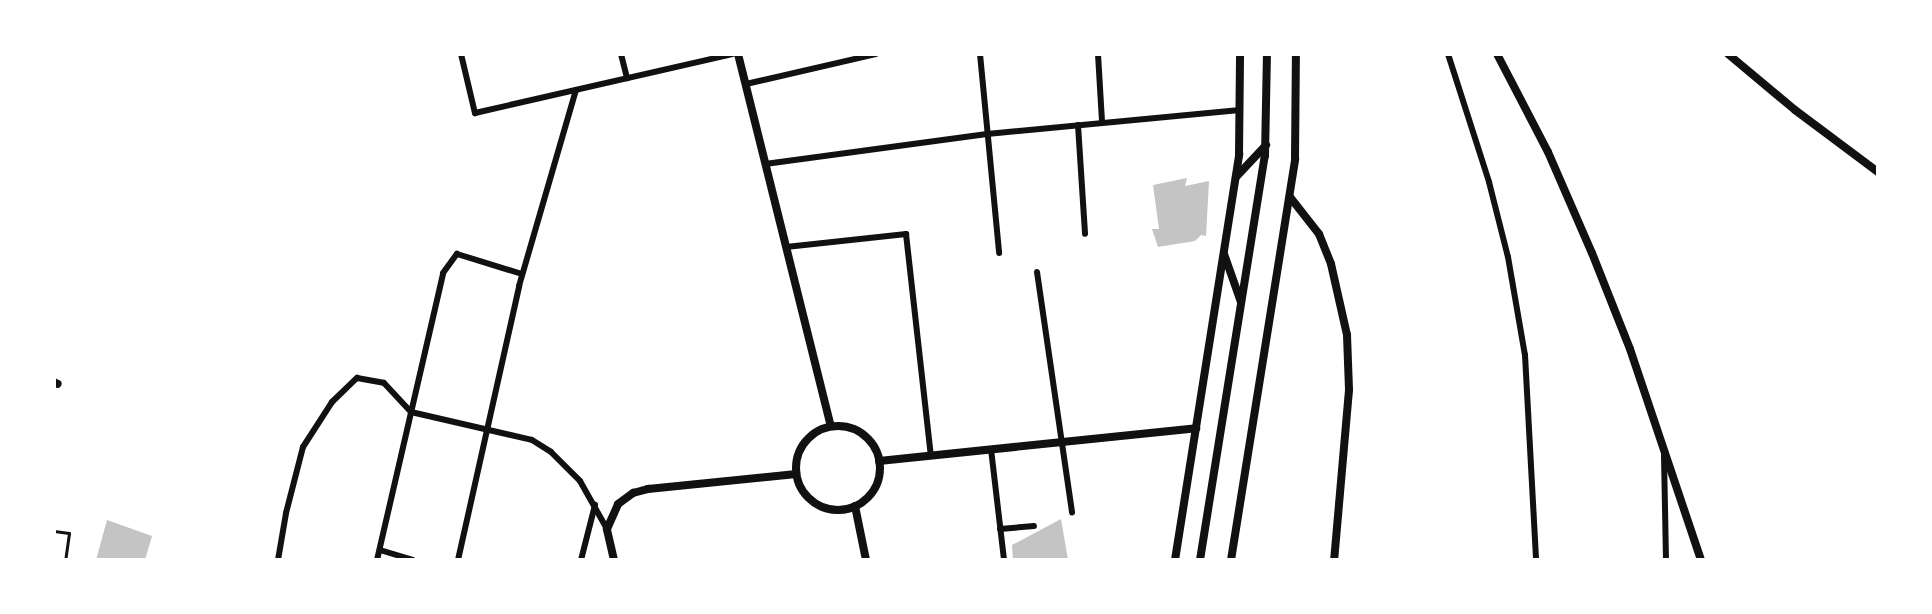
<!DOCTYPE html>
<style>
body{margin:0}
#map{position:relative;width:1932px;height:614px;overflow:hidden;background:#fff;font-family:"Times New Roman",serif}
div>[style]{position:absolute}
.building>*{inset:0;background:#c4c4c4}
.service>*{height:3px;margin:-1.5px;padding:0 1.5px;transform-origin:1.5px;border-radius:1.5px;background:#111}
.minor>*{height:6px;margin:-3px;padding:0 3px;transform-origin:3px;border-radius:3px;background:#111}
.tertiary>*{height:8px;margin:-4px;padding:0 4px;transform-origin:4px;border-radius:4px;background:#111}
.secondary>*{height:8px;margin:-4px;padding:0 4px;transform-origin:4px;border-radius:4px;background:#111}
.secondary>.ring{margin:-4px;padding:0;box-sizing:content-box;background:none;border:8px solid #111;border-radius:50%}
span{translate:-50% -50%;white-space:nowrap;text-align:center;line-height:1.15;-webkit-text-stroke:6px #fff;paint-order:stroke}
.frame{position:absolute;inset:0;border:56px solid #fff;pointer-events:none}
</style>
<div id="map">
<div class="building">
<div style="clip-path:polygon(1187px 178px,1185px 186px,1209px 181px,1206px 236px,1201px 235px,1195px 241px,1158px 247px,1152px 229px,1159px 229px,1153px 185px)"></div>
<div style="clip-path:polygon(1061px 519px,1068px 560px,1013px 560px,1012px 545px)"></div>
<div style="clip-path:polygon(107px 520px,152px 536px,145px 560px,96px 560px)"></div>
</div>
<div class="service">
<div style="left:54px;top:531px;width:15px;rotate:8deg"></div>
<div style="left:69px;top:533px;width:27px;rotate:98deg"></div>
</div>
<div class="minor">
<div style="left:461px;top:54px;width:61px;rotate:76.7deg"></div>
<div style="left:475px;top:113px;width:264px;rotate:-12.9deg"></div>
<div style="left:621px;top:54px;width:25px;rotate:76deg"></div>
<div style="left:980px;top:54px;width:200px;rotate:84.5deg"></div>
<div style="left:1098px;top:54px;width:68px;rotate:86.6deg"></div>
<div style="left:1448px;top:54px;width:134px;rotate:72.2deg"></div>
<div style="left:1489px;top:182px;width:77px;rotate:75.8deg"></div>
<div style="left:1508px;top:257px;width:99px;rotate:80.2deg"></div>
<div style="left:1525px;top:355px;width:205px;rotate:86.9deg"></div>
<div style="left:746px;top:84px;width:133px;rotate:-13deg"></div>
<div style="left:1078px;top:125px;width:109px;rotate:86.3deg"></div>
<div style="left:765px;top:164px;width:224px;rotate:-7.7deg"></div>
<div style="left:987px;top:134px;width:254px;rotate:-5.4deg"></div>
<div style="left:786px;top:247px;width:121px;rotate:-6.2deg"></div>
<div style="left:906px;top:234px;width:223px;rotate:83.6deg"></div>
<div style="left:1037px;top:272px;width:243px;rotate:81.7deg"></div>
<div style="left:991px;top:449px;width:112px;rotate:83.3deg"></div>
<div style="left:1664px;top:456px;width:104px;rotate:88.9deg"></div>
<div style="left:1000px;top:529px;width:34px;rotate:-5deg"></div>
<div style="left:380px;top:550px;width:34px;rotate:17deg"></div>
<div style="left:278px;top:560px;width:48px;rotate:-80.3deg"></div>
<div style="left:286px;top:513px;width:68px;rotate:-75.6deg"></div>
<div style="left:303px;top:447px;width:54px;rotate:-57.2deg"></div>
<div style="left:332px;top:402px;width:35px;rotate:-44deg"></div>
<div style="left:357px;top:378px;width:27px;rotate:10deg"></div>
<div style="left:384px;top:383px;width:40px;rotate:47deg"></div>
<div style="left:411px;top:412px;width:124px;rotate:13deg"></div>
<div style="left:532px;top:440px;width:22px;rotate:32deg"></div>
<div style="left:551px;top:452px;width:41px;rotate:45deg"></div>
<div style="left:580px;top:481px;width:55px;rotate:60.6deg"></div>
<div style="left:377px;top:560px;width:294px;rotate:-77deg"></div>
<div style="left:443px;top:273px;width:24px;rotate:-54deg"></div>
<div style="left:457px;top:254px;width:68px;rotate:17.1deg"></div>
<div style="left:458px;top:560px;width:281px;rotate:-77.4deg"></div>
<div style="left:519px;top:286px;width:204px;rotate:-73.8deg"></div>
<div style="left:581px;top:560px;width:57px;rotate:-75.7deg"></div>
</div>
<div class="tertiary">
<div style="left:1497px;top:54px;width:110px;rotate:62.5deg"></div>
<div style="left:1548px;top:152px;width:110px;rotate:66.5deg"></div>
<div style="left:1592px;top:253px;width:103px;rotate:68.4deg"></div>
<div style="left:1630px;top:349px;width:223px;rotate:71.4deg"></div>
<div style="left:1728px;top:54px;width:87px;rotate:39.9deg"></div>
<div style="left:1795px;top:110px;width:104px;rotate:36.8deg"></div>
<div style="left:1236px;top:177px;width:44px;rotate:-46.8deg"></div>
<div style="left:1290px;top:197px;width:47px;rotate:51.9deg"></div>
<div style="left:1319px;top:234px;width:32px;rotate:68deg"></div>
<div style="left:1331px;top:264px;width:73px;rotate:77.3deg"></div>
<div style="left:1347px;top:335px;width:55px;rotate:87.9deg"></div>
<div style="left:1349px;top:390px;width:171px;rotate:95deg"></div>
<div style="left:1224px;top:254px;width:51px;rotate:70.5deg"></div>
<div style="left:54px;top:382px;width:4px;rotate:27deg"></div>
<div style="left:879px;top:461px;width:319px;rotate:-5.9deg"></div>
<div style="left:614px;top:560px;width:32px;rotate:-103deg"></div>
<div style="left:607px;top:529px;width:27px;rotate:-66deg"></div>
<div style="left:618px;top:504px;width:19px;rotate:-36deg"></div>
<div style="left:633px;top:493px;width:16px;rotate:-15deg"></div>
<div style="left:648px;top:489px;width:149px;rotate:-5.8deg"></div>
<div style="left:1175px;top:560px;width:411px;rotate:-81deg"></div>
<div style="left:1239px;top:154px;width:100px;rotate:-89.4deg"></div>
</div>
<div class="secondary">
<div style="left:738px;top:54px;width:383px;rotate:76deg"></div>
<div class="ring" style="left:796px;top:426px;width:76px;height:76px"></div>
<div style="left:855px;top:506px;width:55px;rotate:78.5deg"></div>
<div style="left:1200px;top:560px;width:409px;rotate:-80.9deg"></div>
<div style="left:1265px;top:156px;width:102px;rotate:-88.9deg"></div>
<div style="left:1231px;top:560px;width:406px;rotate:-80.9deg"></div>
<div style="left:1295px;top:159px;width:105px;rotate:-89.5deg"></div>
</div>
<div class="frame"></div>
</div>
